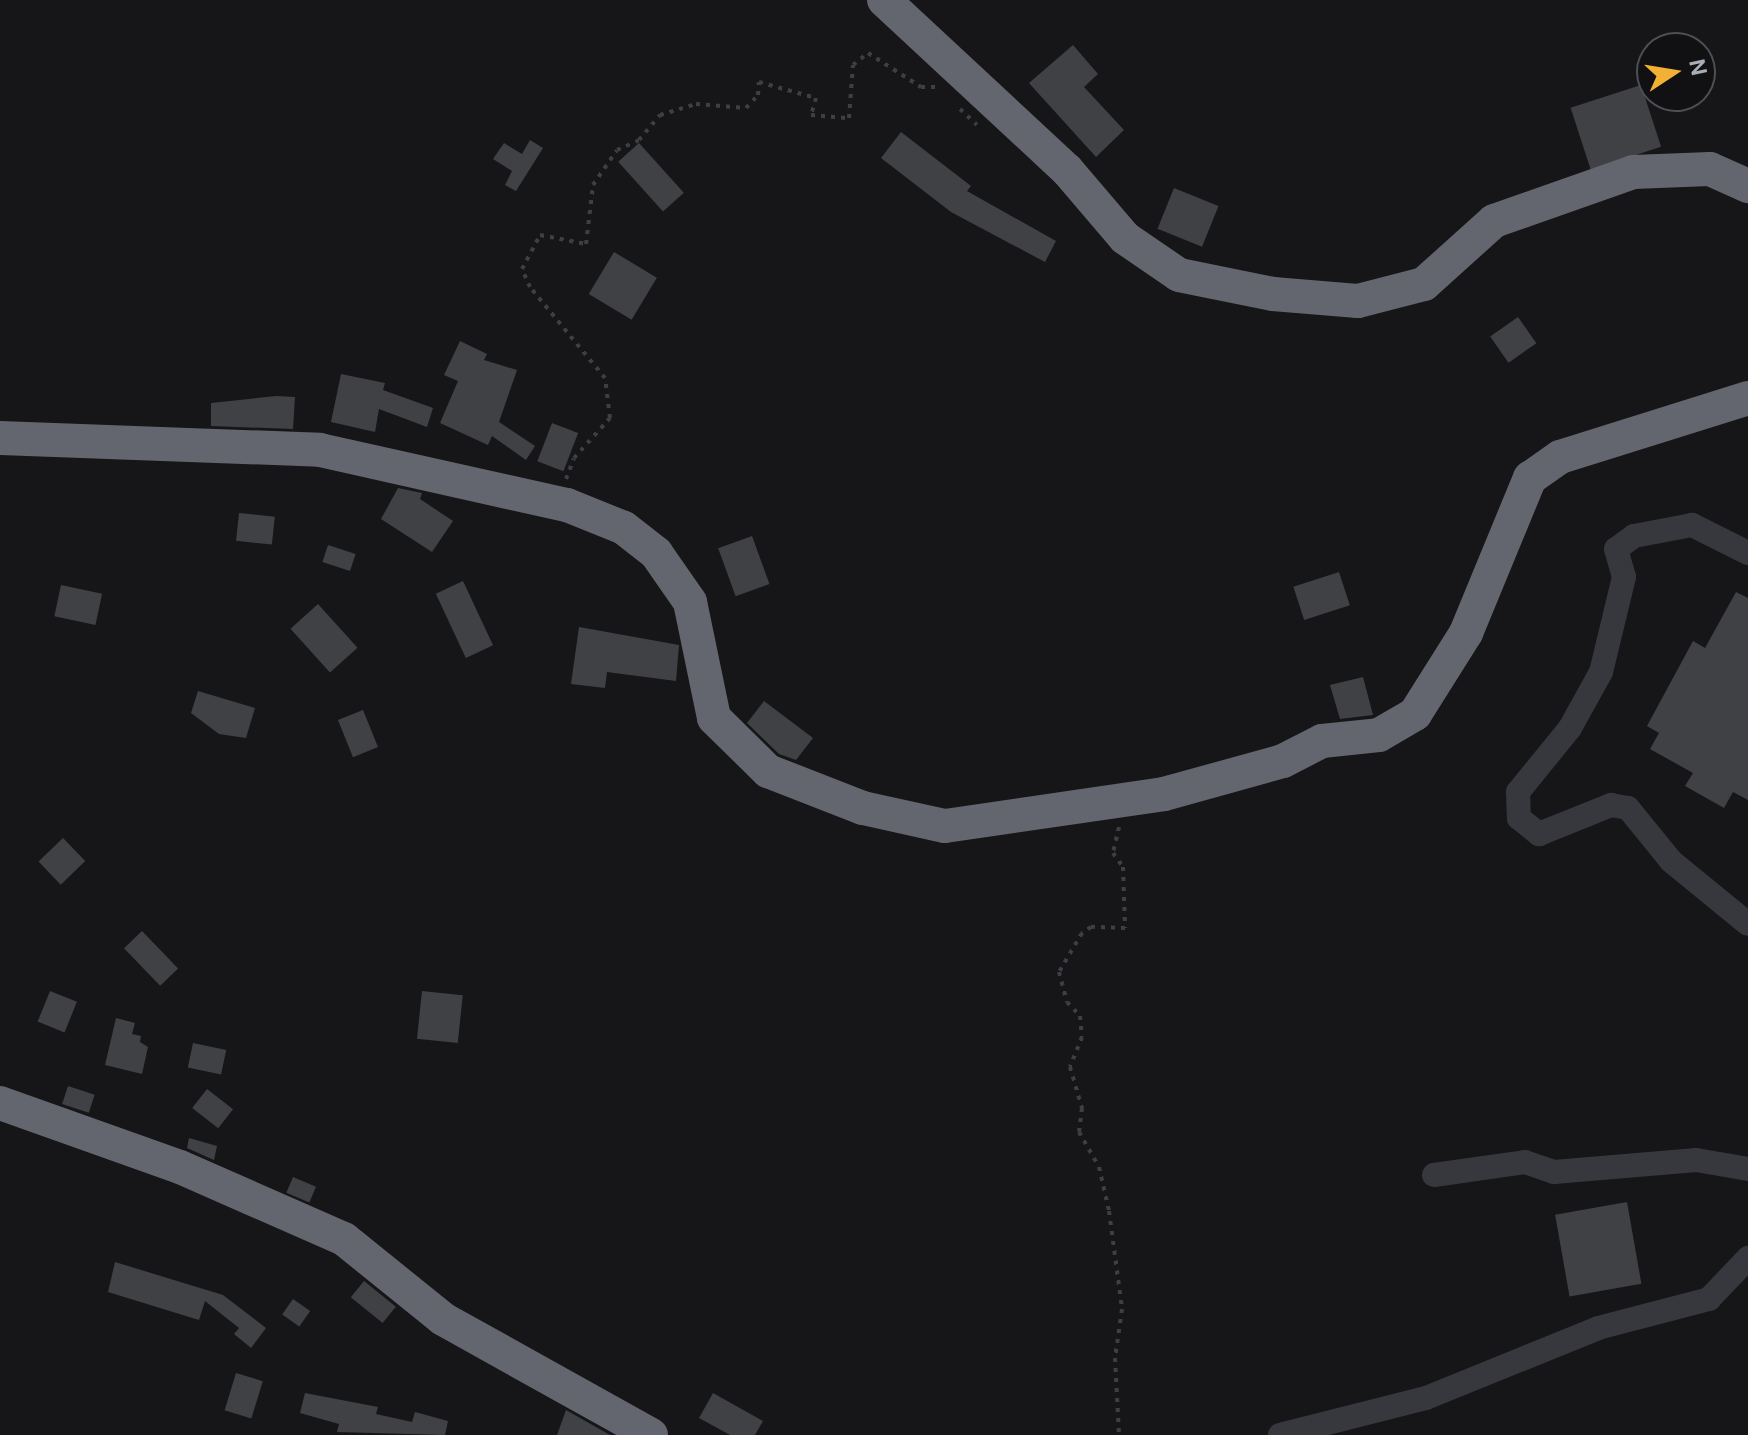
<!DOCTYPE html>
<style>
body{margin:0}
#map{position:relative;width:1748px;height:1435px;overflow:hidden;background:#161618;font-family:"DM Sans",sans-serif}
div>[style]{position:absolute}
.building>*{inset:0;background:#404145;transform-origin:0 0}
.path>*{height:4px;margin-top:-2px;transform-origin:0;background:repeating-linear-gradient(90deg,#3d3f44 0 4px,transparent 0 10px)}
.minor>*{height:24px;margin:-12px;padding:0 12px;transform-origin:12px;border-radius:12px;background:#37383d}
.highway>*{height:34px;margin:-17px;padding:0 17px;transform-origin:17px;border-radius:17px;background:#63666e}
span{translate:-50% -50%;white-space:nowrap;text-align:center;line-height:1.15;-webkit-text-stroke:8px #111113;paint-order:stroke}
.north{position:absolute;left:1636px;top:32px;width:80px;height:80px;box-sizing:border-box;background:#111113;border:2px solid #4d4f55;border-radius:50%;rotate:78deg;font-size:22px;font-weight:700;line-height:32px;text-align:center;color:#a8adb8}
.north::after{content:'';display:block;margin:auto;width:28px;height:36px;background:#f2b134;clip-path:polygon(50% 0,100% 100%,50% 72%,0 100%)}
</style>
<div id="map">
<div class="building">
<div style="clip-path:polygon(1073px 45px,1098px 74px,1084px 87px,1124px 130px,1096px 157px,1029px 83px)"></div>
<div style="left:1641px;top:85px;width:65px;height:74px;rotate:72deg"></div>
<div style="clip-path:polygon(901px 132px,971px 186px,967px 191px,1056px 241px,1045px 262px,951px 212px,881px 158px)"></div>
<div style="clip-path:polygon(530px 140px,543px 148px,516px 191px,505px 185px,512px 171px,493px 159px,504px 143px,522px 154px)"></div>
<div style="left:639px;top:143px;width:67px;height:28px;rotate:48deg"></div>
<div style="left:1174px;top:188px;width:48px;height:44px;rotate:22deg"></div>
<div style="left:614px;top:252px;width:50px;height:49px;rotate:31deg"></div>
<div style="left:1518px;top:317px;width:32px;height:34px;rotate:55deg"></div>
<div style="clip-path:polygon(460px 341px,487px 354px,484px 360px,517px 370px,499px 422px,535px 446px,526px 460px,492px 436px,488px 445px,440px 423px,458px 381px,444px 375px)"></div>
<div style="clip-path:polygon(341px 374px,385px 383px,383px 390px,433px 408px,427px 427px,379px 409px,375px 432px,331px 422px)"></div>
<div style="clip-path:polygon(276px 396px,295px 397px,293px 429px,211px 426px,211px 403px)"></div>
<div style="left:552px;top:423px;width:28px;height:41px;rotate:21deg"></div>
<div style="clip-path:polygon(398px 488px,422px 493px,420px 499px,453px 521px,432px 552px,381px 519px)"></div>
<div style="left:239px;top:513px;width:36px;height:28px;rotate:6deg"></div>
<div style="left:752px;top:536px;width:51px;height:36px;rotate:70deg"></div>
<div style="left:328px;top:545px;width:29px;height:18px;rotate:18deg"></div>
<div style="left:1339px;top:572px;width:35px;height:48px;rotate:72deg"></div>
<div style="left:463px;top:581px;width:71px;height:30px;rotate:65deg"></div>
<div style="left:61px;top:585px;width:42px;height:32px;rotate:12deg"></div>
<div style="clip-path:polygon(1736px 592px,1748px 598px,1748px 800px,1733px 792px,1724px 808px,1685px 786px,1693px 773px,1650px 749px,1659px 733px,1647px 726px,1693px 641px,1705px 648px)"></div>
<div style="left:318px;top:604px;width:59px;height:37px;rotate:48deg"></div>
<div style="clip-path:polygon(579px 627px,679px 645px,676px 681px,607px 672px,605px 688px,571px 684px)"></div>
<div style="clip-path:polygon(1363px 677px,1373px 715px,1340px 719px,1330px 685px)"></div>
<div style="clip-path:polygon(198px 691px,255px 708px,246px 738px,219px 734px,191px 713px)"></div>
<div style="clip-path:polygon(764px 701px,813px 738px,796px 760px,779px 754px,747px 723px)"></div>
<div style="left:363px;top:710px;width:40px;height:27px;rotate:68deg"></div>
<div style="left:63px;top:838px;width:32px;height:34px;rotate:46deg"></div>
<div style="left:142px;top:931px;width:52px;height:25px;rotate:46deg"></div>
<div style="left:50px;top:991px;width:29px;height:33px;rotate:22deg"></div>
<div style="left:422px;top:991px;width:41px;height:48px;rotate:6deg"></div>
<div style="clip-path:polygon(116px 1018px,135px 1023px,132px 1034px,141px 1036px,140px 1042px,148px 1047px,142px 1074px,105px 1065px)"></div>
<div style="left:193px;top:1043px;width:34px;height:25px;rotate:12deg"></div>
<div style="left:68px;top:1086px;width:28px;height:19px;rotate:18deg"></div>
<div style="left:207px;top:1089px;width:33px;height:24px;rotate:38deg"></div>
<div style="clip-path:polygon(189px 1138px,217px 1146px,214px 1160px,187px 1148px)"></div>
<div style="left:293px;top:1177px;width:25px;height:17px;rotate:23deg"></div>
<div style="left:1627px;top:1202px;width:83px;height:73px;rotate:80deg"></div>
<div style="clip-path:polygon(115px 1262px,223px 1295px,266px 1328px,251px 1348px,234px 1334px,239px 1328px,205px 1301px,199px 1320px,108px 1292px)"></div>
<div style="left:364px;top:1281px;width:41px;height:21px;rotate:39deg"></div>
<div style="left:293px;top:1299px;width:21px;height:19px;rotate:35deg"></div>
<div style="left:236px;top:1373px;width:28px;height:39px;rotate:17deg"></div>
<div style="clip-path:polygon(305px 1393px,378px 1407px,376px 1414px,412px 1422px,415px 1412px,448px 1421px,445px 1435px,337px 1432px,339px 1424px,300px 1413px)"></div>
<div style="clip-path:polygon(713px 1393px,763px 1421px,755px 1435px,730px 1435px,699px 1418px)"></div>
<div style="clip-path:polygon(566px 1410px,610px 1435px,557px 1435px)"></div>
</div>
<div class="path">
<div style="left:960px;top:109px;width:23px;rotate:43deg"></div>
<div style="left:566px;top:479px;width:22px;rotate:-69deg"></div>
<div style="left:574px;top:458px;width:54px;rotate:-48deg"></div>
<div style="left:610px;top:418px;width:40px;rotate:-97.1deg"></div>
<div style="left:605px;top:378px;width:118px;rotate:-129.5deg"></div>
<div style="left:530px;top:287px;width:20px;rotate:-114deg"></div>
<div style="left:522px;top:269px;width:38px;rotate:-62deg"></div>
<div style="left:540px;top:235px;width:47px;rotate:11.1deg"></div>
<div style="left:586px;top:244px;width:59px;rotate:-83.2deg"></div>
<div style="left:593px;top:185px;width:42px;rotate:-55.6deg"></div>
<div style="left:617px;top:150px;width:24px;rotate:-24deg"></div>
<div style="left:639px;top:140px;width:33px;rotate:-50deg"></div>
<div style="left:660px;top:115px;width:38px;rotate:-17deg"></div>
<div style="left:696px;top:104px;width:50px;rotate:4.6deg"></div>
<div style="left:746px;top:108px;width:18px;rotate:-47deg"></div>
<div style="left:758px;top:95px;width:13px;rotate:-86deg"></div>
<div style="left:759px;top:82px;width:59px;rotate:15.7deg"></div>
<div style="left:816px;top:98px;width:18px;rotate:106deg"></div>
<div style="left:811px;top:115px;width:38px;rotate:5deg"></div>
<div style="left:849px;top:118px;width:53px;rotate:-85.7deg"></div>
<div style="left:853px;top:65px;width:19px;rotate:-39deg"></div>
<div style="left:868px;top:53px;width:63px;rotate:32.7deg"></div>
<div style="left:921px;top:87px;width:17px"></div>
<div style="left:1119px;top:827px;width:27px;rotate:103deg"></div>
<div style="left:1113px;top:853px;width:17px;rotate:54deg"></div>
<div style="left:1123px;top:867px;width:61px;rotate:88.1deg"></div>
<div style="left:1125px;top:928px;width:34px;rotate:-178deg"></div>
<div style="left:1091px;top:927px;width:11px;rotate:146deg"></div>
<div style="left:1082px;top:933px;width:45px;rotate:120.5deg"></div>
<div style="left:1059px;top:972px;width:31px;rotate:75deg"></div>
<div style="left:1067px;top:1002px;width:19px;rotate:47deg"></div>
<div style="left:1080px;top:1016px;width:21px;rotate:85deg"></div>
<div style="left:1082px;top:1037px;width:32px;rotate:112deg"></div>
<div style="left:1070px;top:1067px;width:43px;rotate:73.7deg"></div>
<div style="left:1082px;top:1108px;width:24px;rotate:97deg"></div>
<div style="left:1079px;top:1132px;width:40px;rotate:60.3deg"></div>
<div style="left:1099px;top:1167px;width:45px;rotate:77.2deg"></div>
<div style="left:1109px;top:1211px;width:99px;rotate:82.4deg"></div>
<div style="left:1122px;top:1309px;width:49px;rotate:98.1deg"></div>
<div style="left:1115px;top:1358px;width:77px;rotate:87deg"></div>
</div>
<div class="minor">
<div style="left:1748px;top:553px;width:63px;rotate:-153.4deg"></div>
<div style="left:1692px;top:525px;width:59px;rotate:169.3deg"></div>
<div style="left:1634px;top:536px;width:22px;rotate:144deg"></div>
<div style="left:1616px;top:549px;width:29px;rotate:74deg"></div>
<div style="left:1624px;top:577px;width:98px;rotate:103.6deg"></div>
<div style="left:1601px;top:672px;width:64px;rotate:119deg"></div>
<div style="left:1570px;top:728px;width:82px;rotate:129.1deg"></div>
<div style="left:1518px;top:792px;width:26px;rotate:88deg"></div>
<div style="left:1519px;top:818px;width:26px;rotate:39deg"></div>
<div style="left:1539px;top:834px;width:78px;rotate:-21.9deg"></div>
<div style="left:1611px;top:805px;width:17px;rotate:10deg"></div>
<div style="left:1628px;top:808px;width:68px;rotate:50.9deg"></div>
<div style="left:1671px;top:861px;width:99px;rotate:39.3deg"></div>
<div style="left:1434px;top:1175px;width:92px;rotate:-8.1deg"></div>
<div style="left:1525px;top:1162px;width:31px;rotate:19deg"></div>
<div style="left:1554px;top:1172px;width:143px;rotate:-4.8deg"></div>
<div style="left:1696px;top:1160px;width:53px;rotate:9.8deg"></div>
<div style="left:1280px;top:1435px;width:151px;rotate:-14.2deg"></div>
<div style="left:1426px;top:1398px;width:186px;rotate:-22.1deg"></div>
<div style="left:1598px;top:1328px;width:115px;rotate:-14.6deg"></div>
<div style="left:1709px;top:1299px;width:57px;rotate:-46.4deg"></div>
</div>
<div class="highway">
<div style="left:884px;top:0;width:250px;rotate:42.9deg"></div>
<div style="left:1067px;top:170px;width:89px;rotate:49.5deg"></div>
<div style="left:1125px;top:238px;width:65px;rotate:34.4deg"></div>
<div style="left:1179px;top:275px;width:96px;rotate:11.4deg"></div>
<div style="left:1273px;top:294px;width:85px;rotate:4.7deg"></div>
<div style="left:1358px;top:301px;width:68px;rotate:-14.4deg"></div>
<div style="left:1424px;top:284px;width:94px;rotate:-42deg"></div>
<div style="left:1494px;top:221px;width:147px;rotate:-19.4deg"></div>
<div style="left:1633px;top:172px;width:77px;rotate:-2.2deg"></div>
<div style="left:1710px;top:169px;width:42px;rotate:24.1deg"></div>
<div style="left:0;top:438px;width:320px;rotate:2.1deg"></div>
<div style="left:320px;top:450px;width:253px;rotate:12.6deg"></div>
<div style="left:567px;top:505px;width:61px;rotate:22deg"></div>
<div style="left:624px;top:528px;width:41px;rotate:38deg"></div>
<div style="left:656px;top:553px;width:60px;rotate:55.2deg"></div>
<div style="left:690px;top:602px;width:118px;rotate:78.3deg"></div>
<div style="left:714px;top:718px;width:76px;rotate:44.5deg"></div>
<div style="left:768px;top:771px;width:102px;rotate:21.3deg"></div>
<div style="left:863px;top:808px;width:84px;rotate:12.4deg"></div>
<div style="left:945px;top:826px;width:221px;rotate:-8.3deg"></div>
<div style="left:1164px;top:794px;width:123px;rotate:-15.5deg"></div>
<div style="left:1283px;top:761px;width:44px;rotate:-27.1deg"></div>
<div style="left:1322px;top:741px;width:57px;rotate:-6deg"></div>
<div style="left:1379px;top:735px;width:42px;rotate:-30.3deg"></div>
<div style="left:1415px;top:714px;width:96px;rotate:-57.8deg"></div>
<div style="left:1466px;top:633px;width:168px;rotate:-67.6deg"></div>
<div style="left:1530px;top:478px;width:37px;rotate:-35deg"></div>
<div style="left:1560px;top:457px;width:197px;rotate:-17.4deg"></div>
<div style="left:0;top:1103px;width:191px;rotate:19.6deg"></div>
<div style="left:180px;top:1167px;width:179px;rotate:23.7deg"></div>
<div style="left:344px;top:1239px;width:127px;rotate:38.9deg"></div>
<div style="left:443px;top:1319px;width:238px;rotate:29.1deg"></div>
</div>
<div class="north">N</div>
</div>
